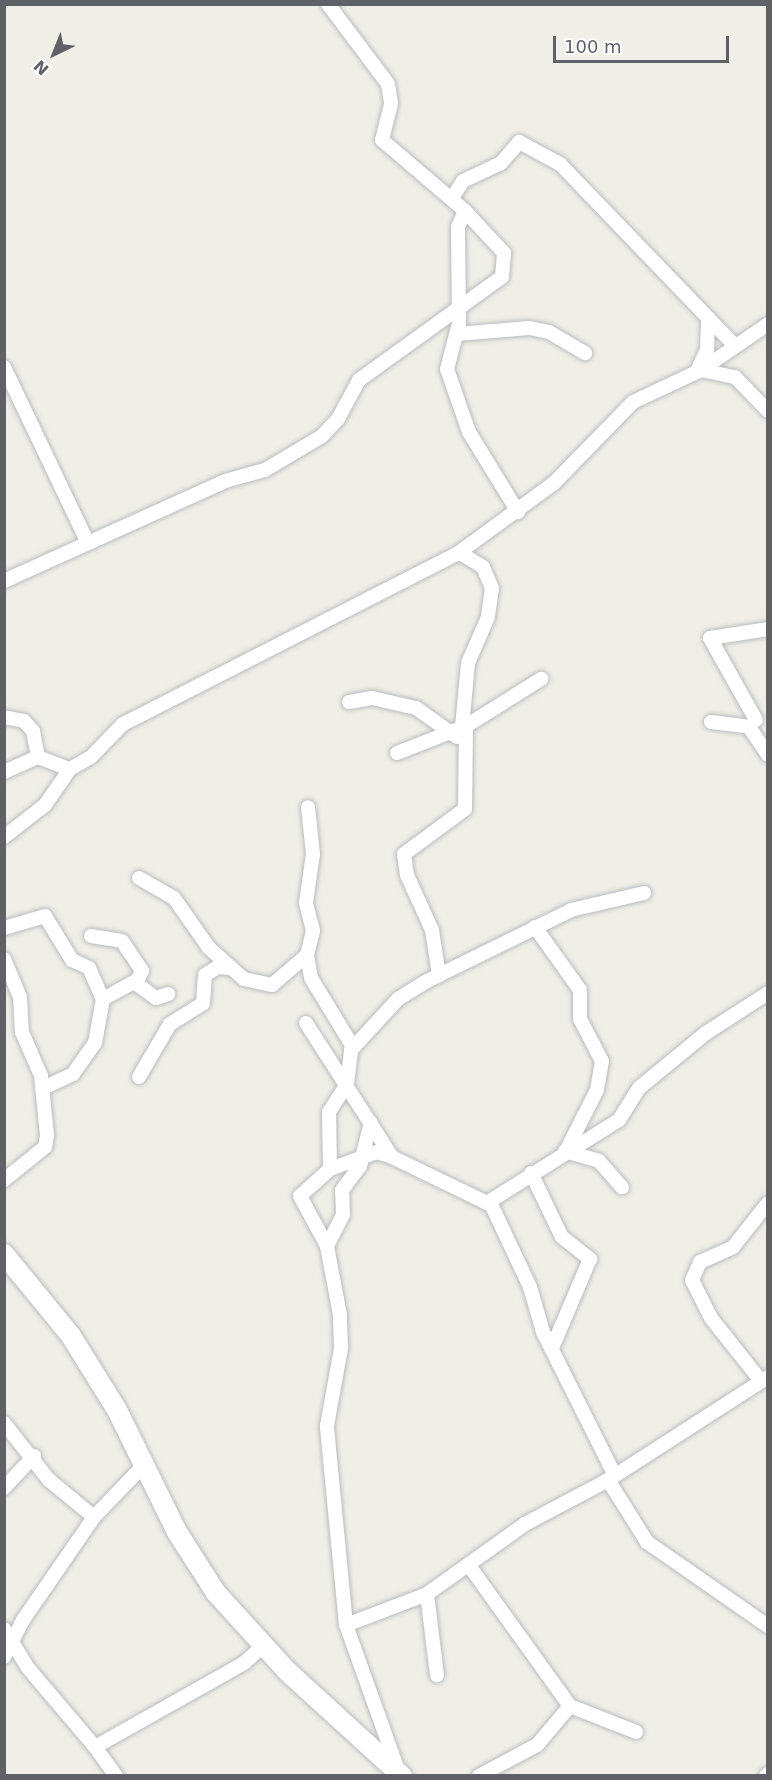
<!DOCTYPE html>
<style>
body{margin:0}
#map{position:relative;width:772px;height:1780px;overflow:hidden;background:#efefe7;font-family:"DejaVu Sans",sans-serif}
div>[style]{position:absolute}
.roads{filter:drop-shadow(0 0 2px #b9bbbf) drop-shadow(0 0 2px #b9bbbf)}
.street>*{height:14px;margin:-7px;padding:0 7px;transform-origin:7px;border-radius:7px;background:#fff}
.secondary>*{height:20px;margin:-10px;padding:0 10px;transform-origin:10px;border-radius:10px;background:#fff}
span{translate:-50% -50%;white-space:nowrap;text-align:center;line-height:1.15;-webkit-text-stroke:4.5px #fff;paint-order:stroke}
.frame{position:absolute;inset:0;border:6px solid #5f6166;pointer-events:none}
.north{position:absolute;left:24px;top:24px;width:60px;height:60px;-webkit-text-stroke:4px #fff;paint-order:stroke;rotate:223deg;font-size:16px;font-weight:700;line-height:24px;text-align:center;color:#5f6166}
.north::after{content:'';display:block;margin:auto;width:21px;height:27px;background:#5f6166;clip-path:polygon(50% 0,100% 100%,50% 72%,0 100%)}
.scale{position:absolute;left:553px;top:36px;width:176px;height:27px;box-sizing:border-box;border:3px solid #5f6166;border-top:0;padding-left:8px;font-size:18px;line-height:21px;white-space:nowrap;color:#5f6166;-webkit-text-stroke:4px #fff;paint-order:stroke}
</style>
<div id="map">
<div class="roads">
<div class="street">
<div style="left:328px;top:4px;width:100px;rotate:53.1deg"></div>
<div style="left:388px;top:84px;width:20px;rotate:81deg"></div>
<div style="left:391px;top:104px;width:37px;rotate:104deg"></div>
<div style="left:382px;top:140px;width:109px;rotate:40.5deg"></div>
<div style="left:465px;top:211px;width:17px;rotate:114deg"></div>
<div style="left:458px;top:227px;width:96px;rotate:89.4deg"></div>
<div style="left:459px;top:323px;width:48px;rotate:104.6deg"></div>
<div style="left:447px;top:369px;width:67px;rotate:70.8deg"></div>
<div style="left:469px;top:432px;width:94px;rotate:58.5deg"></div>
<div style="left:452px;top:198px;width:20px;rotate:-57deg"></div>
<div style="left:463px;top:181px;width:42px;rotate:-25.3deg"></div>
<div style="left:501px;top:163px;width:28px;rotate:-49deg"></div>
<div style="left:519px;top:142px;width:47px;rotate:28.2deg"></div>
<div style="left:560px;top:164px;width:252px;rotate:46.1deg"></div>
<div style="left:457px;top:334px;width:72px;rotate:-4.8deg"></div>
<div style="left:529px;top:328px;width:20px;rotate:11deg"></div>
<div style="left:549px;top:332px;width:42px;rotate:30.3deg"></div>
<div style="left:4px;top:367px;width:195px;rotate:64.5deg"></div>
<div style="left:701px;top:370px;width:35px;rotate:12deg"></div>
<div style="left:735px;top:377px;width:47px;rotate:45.9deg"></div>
<div style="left:697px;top:371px;width:23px;rotate:-65deg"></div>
<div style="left:707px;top:350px;width:32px;rotate:-88deg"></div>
<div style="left:460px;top:553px;width:27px;rotate:31deg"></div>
<div style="left:483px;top:567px;width:23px;rotate:67deg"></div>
<div style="left:492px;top:588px;width:29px;rotate:98deg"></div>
<div style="left:488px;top:617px;width:50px;rotate:113.5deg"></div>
<div style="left:468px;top:663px;width:65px;rotate:95.3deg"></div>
<div style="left:4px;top:581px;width:243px;rotate:-24.3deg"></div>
<div style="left:225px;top:481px;width:41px;rotate:-15.4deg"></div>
<div style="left:265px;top:470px;width:66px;rotate:-30.8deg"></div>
<div style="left:322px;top:436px;width:23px;rotate:-47deg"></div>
<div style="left:338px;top:419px;width:44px;rotate:-61.7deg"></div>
<div style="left:359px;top:380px;width:176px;rotate:-35.8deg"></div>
<div style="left:502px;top:277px;width:24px;rotate:-85deg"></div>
<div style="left:504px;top:253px;width:57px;rotate:-132.9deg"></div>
<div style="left:349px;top:702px;width:23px;rotate:-10deg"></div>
<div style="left:372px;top:698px;width:45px;rotate:12.8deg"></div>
<div style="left:416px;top:708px;width:50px;rotate:35.3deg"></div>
<div style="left:4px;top:717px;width:20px;rotate:11deg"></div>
<div style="left:24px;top:721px;width:13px;rotate:48deg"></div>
<div style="left:33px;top:731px;width:26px;rotate:79deg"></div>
<div style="left:756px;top:720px;width:94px;rotate:-119.3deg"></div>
<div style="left:710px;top:638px;width:59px;rotate:-8.8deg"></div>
<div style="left:711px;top:722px;width:38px;rotate:7deg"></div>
<div style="left:749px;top:727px;width:34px;rotate:56deg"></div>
<div style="left:466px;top:726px;width:89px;rotate:-32.1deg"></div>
<div style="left:397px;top:753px;width:74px;rotate:-21.4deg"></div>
<div style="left:466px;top:726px;width:83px;rotate:90.7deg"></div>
<div style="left:465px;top:809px;width:76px;rotate:143.6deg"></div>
<div style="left:404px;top:854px;width:21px;rotate:82deg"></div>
<div style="left:407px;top:875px;width:60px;rotate:65.6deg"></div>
<div style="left:432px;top:930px;width:46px;rotate:81.2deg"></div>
<div style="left:4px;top:772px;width:37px;rotate:-24deg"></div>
<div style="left:38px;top:757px;width:34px;rotate:21deg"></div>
<div style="left:70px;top:769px;width:24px;rotate:-30deg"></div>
<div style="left:91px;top:757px;width:46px;rotate:-45.9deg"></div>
<div style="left:123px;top:724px;width:375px;rotate:-27deg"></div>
<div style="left:457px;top:554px;width:120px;rotate:-36.2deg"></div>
<div style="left:554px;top:483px;width:113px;rotate:-45.7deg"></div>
<div style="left:633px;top:402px;width:75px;rotate:-25.2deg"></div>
<div style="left:701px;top:370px;width:81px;rotate:-34.5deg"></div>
<div style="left:4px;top:837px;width:52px;rotate:-38deg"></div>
<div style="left:45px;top:805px;width:44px;rotate:-55.2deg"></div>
<div style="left:139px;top:878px;width:40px;rotate:29.7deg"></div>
<div style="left:174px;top:898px;width:61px;rotate:55deg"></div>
<div style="left:209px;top:948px;width:47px;rotate:41.5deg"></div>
<div style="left:244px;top:979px;width:29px;rotate:12deg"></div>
<div style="left:272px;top:985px;width:46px;rotate:-40.6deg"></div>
<div style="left:307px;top:955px;width:23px;rotate:80deg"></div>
<div style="left:311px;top:978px;width:81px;rotate:58.7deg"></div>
<div style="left:535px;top:927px;width:77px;rotate:54.5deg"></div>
<div style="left:580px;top:990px;width:29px;rotate:90deg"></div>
<div style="left:580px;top:1019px;width:47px;rotate:62.4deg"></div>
<div style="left:602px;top:1061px;width:29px;rotate:100deg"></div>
<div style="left:597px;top:1090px;width:66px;rotate:117deg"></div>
<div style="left:4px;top:928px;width:43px;rotate:-16.3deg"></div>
<div style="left:45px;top:916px;width:52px;rotate:58.5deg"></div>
<div style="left:72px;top:960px;width:19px;rotate:25deg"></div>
<div style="left:89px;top:968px;width:34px;rotate:66deg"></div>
<div style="left:91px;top:936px;width:31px;rotate:9deg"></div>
<div style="left:122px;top:941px;width:36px;rotate:56deg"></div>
<div style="left:142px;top:971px;width:13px;rotate:117deg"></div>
<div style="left:307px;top:955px;width:25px;rotate:-76deg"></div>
<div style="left:313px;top:931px;width:29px;rotate:-104deg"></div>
<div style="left:306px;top:903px;width:49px;rotate:-81.9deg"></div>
<div style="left:313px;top:854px;width:47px;rotate:-96.1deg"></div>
<div style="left:4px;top:959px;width:41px;rotate:67.2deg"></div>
<div style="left:20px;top:997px;width:35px;rotate:87deg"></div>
<div style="left:22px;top:1032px;width:48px;rotate:66.6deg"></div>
<div style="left:41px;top:1076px;width:59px;rotate:84.2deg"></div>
<div style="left:47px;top:1135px;width:12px;rotate:99deg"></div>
<div style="left:45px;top:1147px;width:53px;rotate:141.2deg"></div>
<div style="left:306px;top:1023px;width:159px;rotate:57.3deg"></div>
<div style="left:392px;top:1157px;width:106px;rotate:25.8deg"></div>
<div style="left:487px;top:1203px;width:156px;rotate:-32.2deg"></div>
<div style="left:619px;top:1120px;width:38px;rotate:-58deg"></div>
<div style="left:639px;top:1088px;width:87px;rotate:-39.4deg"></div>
<div style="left:706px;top:1033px;width:74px;rotate:-32.8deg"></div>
<div style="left:139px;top:1077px;width:61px;rotate:-59.7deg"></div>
<div style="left:170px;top:1024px;width:39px;rotate:-32deg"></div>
<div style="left:203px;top:1003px;width:28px;rotate:-86deg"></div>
<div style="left:205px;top:975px;width:15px;rotate:-32deg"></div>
<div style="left:218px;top:967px;width:11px;rotate:5deg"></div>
<div style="left:43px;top:1088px;width:33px;rotate:-25deg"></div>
<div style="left:73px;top:1074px;width:38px;rotate:-55deg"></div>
<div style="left:95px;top:1043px;width:45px;rotate:-79.7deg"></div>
<div style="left:103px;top:999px;width:35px;rotate:-29deg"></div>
<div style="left:134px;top:982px;width:27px;rotate:36deg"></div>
<div style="left:156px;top:998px;width:13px;rotate:-18deg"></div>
<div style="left:565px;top:1151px;width:35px;rotate:16deg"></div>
<div style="left:599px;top:1161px;width:35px;rotate:49deg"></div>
<div style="left:330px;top:1169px;width:50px;rotate:-19.9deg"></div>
<div style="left:377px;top:1152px;width:16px;rotate:18deg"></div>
<div style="left:531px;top:1173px;width:71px;rotate:64.2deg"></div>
<div style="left:562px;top:1237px;width:36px;rotate:38deg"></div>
<div style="left:590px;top:1259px;width:97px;rotate:113.1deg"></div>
<div style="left:490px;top:1202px;width:94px;rotate:64.8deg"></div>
<div style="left:530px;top:1287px;width:47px;rotate:73.9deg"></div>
<div style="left:543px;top:1332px;width:157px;rotate:63.4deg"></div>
<div style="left:327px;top:1246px;width:35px;rotate:-63deg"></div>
<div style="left:343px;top:1215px;width:25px;rotate:-92deg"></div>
<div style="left:342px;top:1190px;width:30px;rotate:-53deg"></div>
<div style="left:360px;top:1166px;width:45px;rotate:-76deg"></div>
<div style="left:761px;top:1381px;width:80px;rotate:-128.4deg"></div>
<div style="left:711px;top:1318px;width:42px;rotate:-116.6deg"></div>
<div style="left:692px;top:1280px;width:20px;rotate:-66deg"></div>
<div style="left:700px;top:1262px;width:36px;rotate:-24deg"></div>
<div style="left:733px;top:1247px;width:56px;rotate:-51.5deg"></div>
<div style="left:4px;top:1423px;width:73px;rotate:51.7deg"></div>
<div style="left:49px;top:1480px;width:58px;rotate:39.4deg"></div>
<div style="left:608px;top:1480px;width:73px;rotate:57.8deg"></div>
<div style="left:647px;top:1542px;width:147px;rotate:34.8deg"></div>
<div style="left:4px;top:1488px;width:44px;rotate:-46.8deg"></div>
<div style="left:470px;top:1567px;width:171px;rotate:54.3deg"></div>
<div style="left:570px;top:1706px;width:51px;rotate:130.2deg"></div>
<div style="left:537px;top:1745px;width:66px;rotate:151.9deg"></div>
<div style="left:427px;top:1594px;width:82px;rotate:83deg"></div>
<div style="left:346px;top:1625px;width:200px;rotate:-95.5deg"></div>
<div style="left:327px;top:1426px;width:79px;rotate:-79.8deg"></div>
<div style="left:341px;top:1348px;width:33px;rotate:-92deg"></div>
<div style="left:340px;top:1315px;width:70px;rotate:-100.7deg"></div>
<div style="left:327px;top:1246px;width:57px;rotate:-118.4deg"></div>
<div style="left:300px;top:1196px;width:40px;rotate:-42deg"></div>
<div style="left:330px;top:1169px;width:57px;rotate:-91deg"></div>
<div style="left:329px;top:1112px;width:33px;rotate:-57deg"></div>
<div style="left:347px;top:1084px;width:34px;rotate:-83deg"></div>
<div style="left:351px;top:1050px;width:69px;rotate:-47.3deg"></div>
<div style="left:398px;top:999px;width:34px;rotate:-32deg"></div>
<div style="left:427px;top:981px;width:161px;rotate:-26.2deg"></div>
<div style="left:571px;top:910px;width:75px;rotate:-13.1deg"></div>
<div style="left:4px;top:1629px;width:46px;rotate:58.4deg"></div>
<div style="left:28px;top:1668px;width:104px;rotate:49.7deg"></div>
<div style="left:95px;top:1747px;width:171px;rotate:-29.4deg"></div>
<div style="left:244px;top:1663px;width:25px;rotate:-42deg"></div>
<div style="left:4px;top:1657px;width:42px;rotate:-62.8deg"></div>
<div style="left:23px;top:1620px;width:125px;rotate:-55.4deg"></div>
<div style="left:94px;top:1517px;width:75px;rotate:-46.1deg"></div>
<div style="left:570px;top:1706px;width:71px;rotate:21.5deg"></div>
<div style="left:95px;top:1747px;width:36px;rotate:54deg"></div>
<div style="left:398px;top:1770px;width:154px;rotate:-109.7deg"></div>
<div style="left:346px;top:1625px;width:87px;rotate:-20.9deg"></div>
<div style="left:427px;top:1594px;width:120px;rotate:-35.5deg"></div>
<div style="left:525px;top:1524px;width:94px;rotate:-27.9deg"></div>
<div style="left:608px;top:1480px;width:190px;rotate:-32.8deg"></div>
<div style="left:766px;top:1776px;width:3px;rotate:-45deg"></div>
</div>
<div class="secondary">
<div style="left:4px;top:1254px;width:106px;rotate:50.7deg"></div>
<div style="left:71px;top:1336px;width:87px;rotate:58.1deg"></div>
<div style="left:117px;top:1410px;width:136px;rotate:63.8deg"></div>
<div style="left:177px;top:1532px;width:72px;rotate:57.4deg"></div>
<div style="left:216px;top:1593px;width:105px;rotate:47.7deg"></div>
<div style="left:287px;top:1671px;width:156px;rotate:42.4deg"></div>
</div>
</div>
<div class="frame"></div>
<div class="north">N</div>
<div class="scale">100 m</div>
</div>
